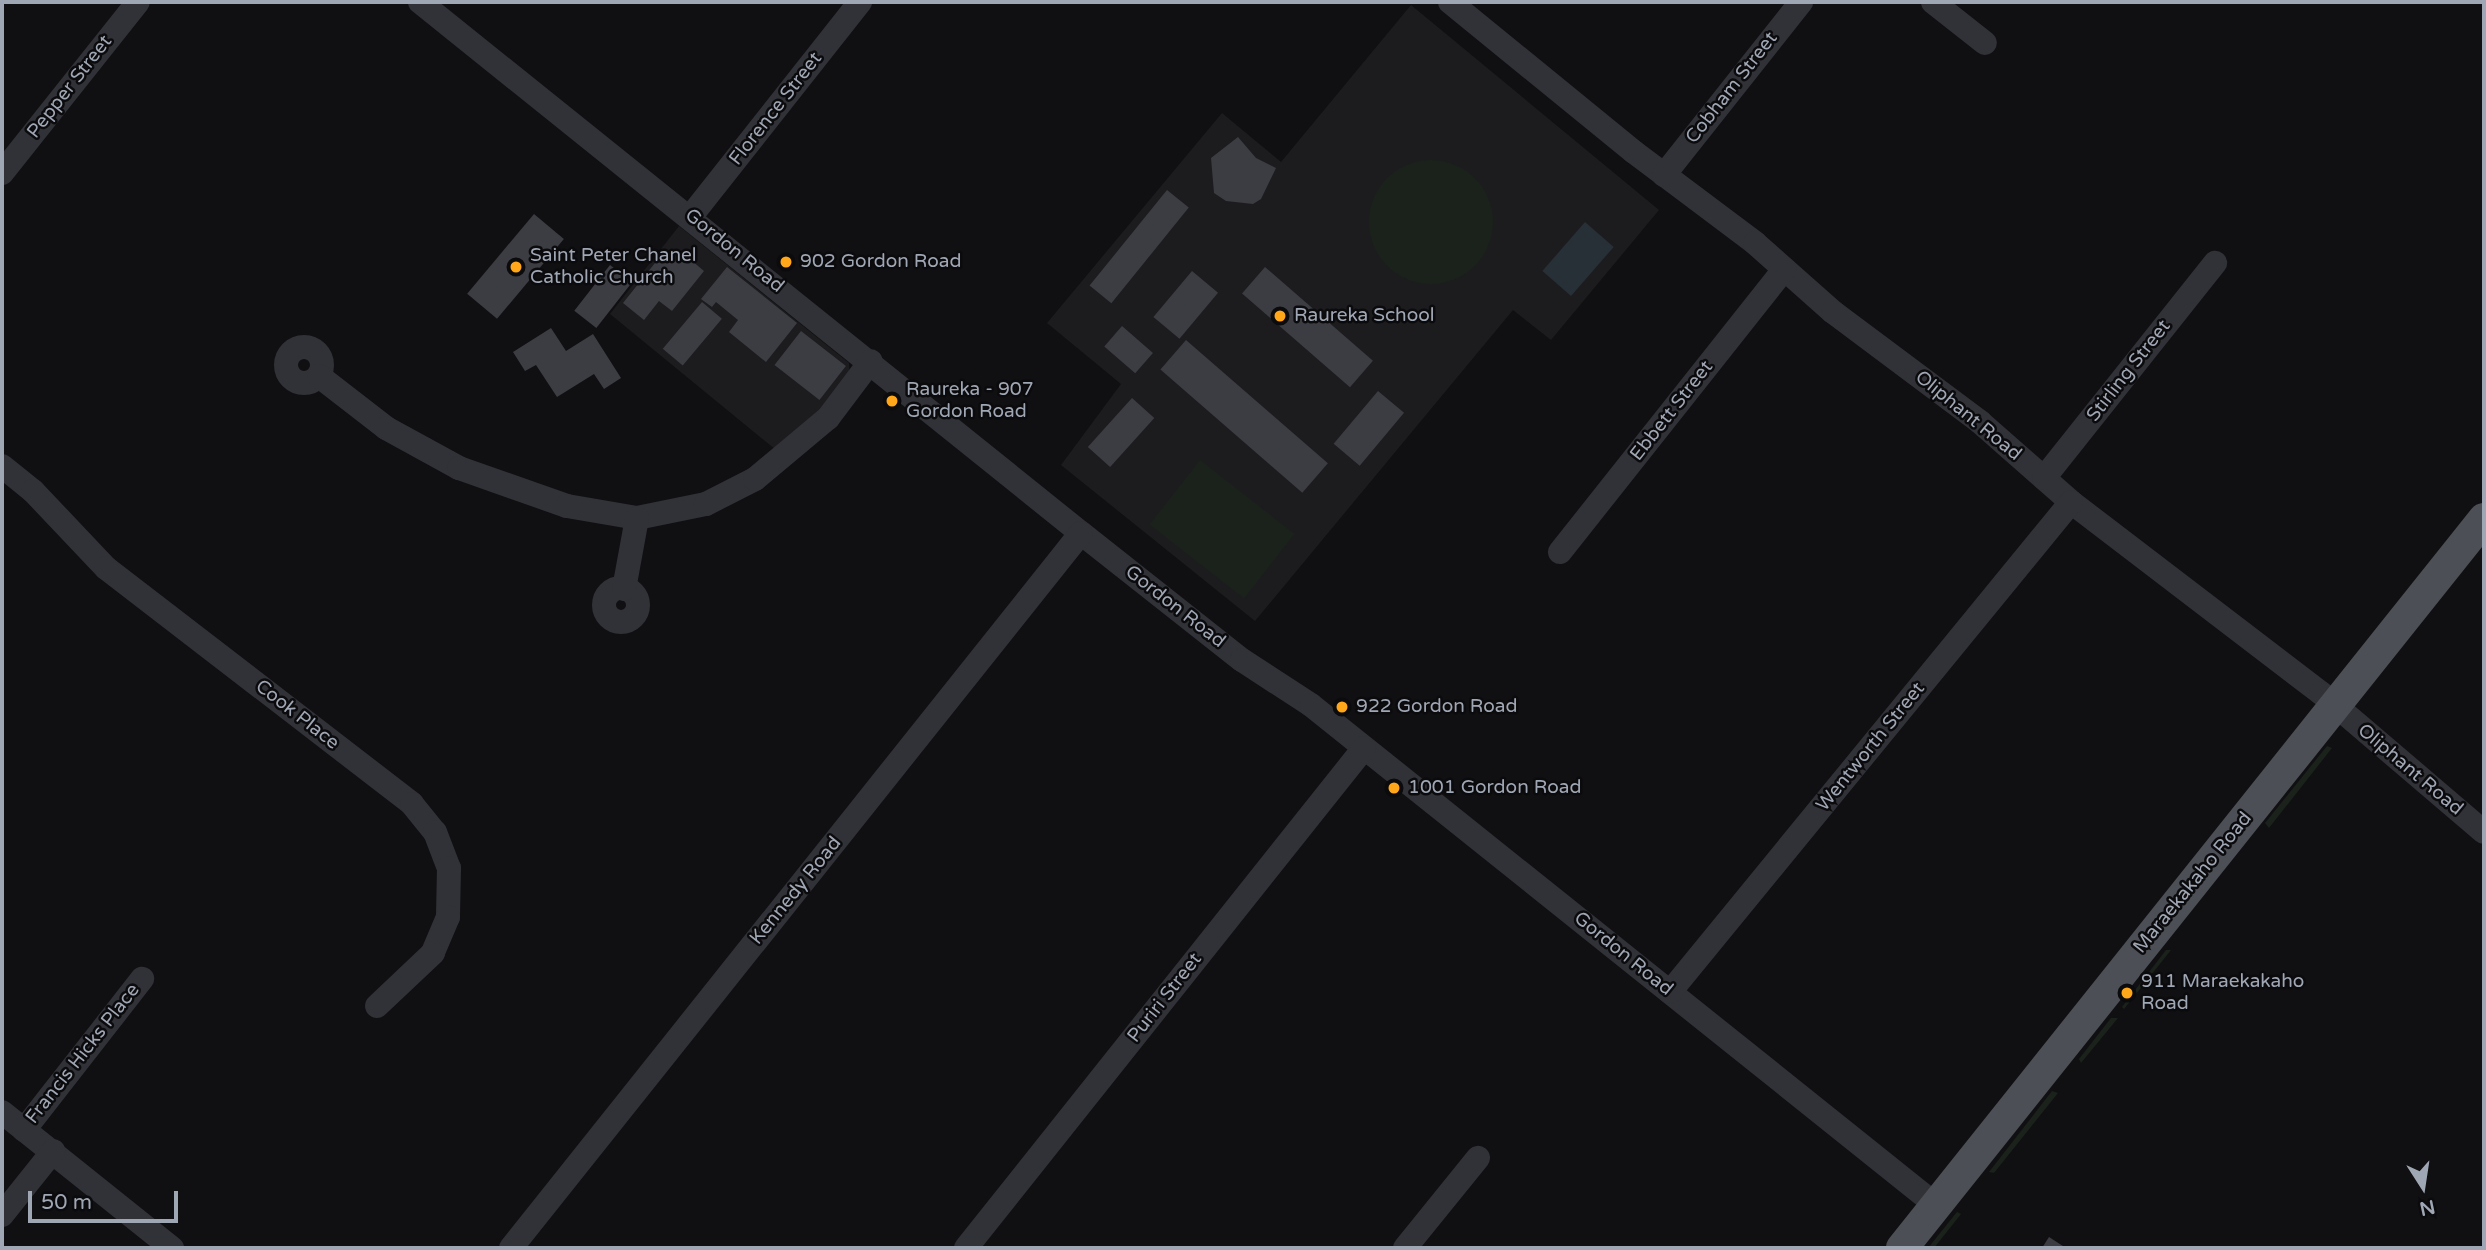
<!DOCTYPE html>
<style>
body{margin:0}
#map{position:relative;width:2486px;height:1250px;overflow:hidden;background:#101012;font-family:"Varela Round",sans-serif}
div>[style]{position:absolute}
.built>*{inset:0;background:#1c1c1f}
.green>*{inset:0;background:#1a221b;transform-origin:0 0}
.round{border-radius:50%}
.water>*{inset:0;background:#263036;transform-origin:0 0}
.building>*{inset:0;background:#3c3d42;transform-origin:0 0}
.minor>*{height:24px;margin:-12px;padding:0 12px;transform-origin:12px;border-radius:12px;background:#313237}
.minor>.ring{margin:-12px;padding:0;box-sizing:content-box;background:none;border:24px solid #313237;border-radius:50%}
.major>*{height:32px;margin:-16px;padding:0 16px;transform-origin:16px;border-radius:16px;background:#4c4f56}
.dots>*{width:19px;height:19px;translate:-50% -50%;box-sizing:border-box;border:4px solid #0b0b0d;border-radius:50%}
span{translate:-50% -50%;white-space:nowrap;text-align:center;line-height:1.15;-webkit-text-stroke:5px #0b0b0d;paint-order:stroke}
.street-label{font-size:19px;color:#a0a7b4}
.poi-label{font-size:19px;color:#a0a7b4}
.left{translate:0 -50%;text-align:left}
.frame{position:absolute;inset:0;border:4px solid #a0a7b4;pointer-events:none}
.north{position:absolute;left:2388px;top:1152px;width:70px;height:70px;-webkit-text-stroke:5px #0b0b0d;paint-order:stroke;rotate:168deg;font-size:19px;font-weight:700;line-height:28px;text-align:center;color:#a0a7b4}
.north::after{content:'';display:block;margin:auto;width:24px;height:32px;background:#a0a7b4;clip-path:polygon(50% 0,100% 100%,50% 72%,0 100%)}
.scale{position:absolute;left:28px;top:1191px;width:150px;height:32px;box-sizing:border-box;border:4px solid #a0a7b4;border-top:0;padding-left:9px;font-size:21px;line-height:24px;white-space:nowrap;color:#a0a7b4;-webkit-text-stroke:5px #0b0b0d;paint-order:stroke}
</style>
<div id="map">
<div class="built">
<div style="clip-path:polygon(1411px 5px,1659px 210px,1551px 340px,1513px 310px,1255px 621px,1061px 465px,1121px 384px,1047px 323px,1222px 113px,1281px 162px)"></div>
<div style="clip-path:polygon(679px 226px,849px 363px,850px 378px,812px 421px,776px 450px,610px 314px)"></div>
</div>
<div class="green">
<div class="round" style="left:1369px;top:160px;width:124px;height:124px"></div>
<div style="left:1200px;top:460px;width:120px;height:82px;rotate:38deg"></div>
<div style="clip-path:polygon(2327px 746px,2332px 748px,2269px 828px,2265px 823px)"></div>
<div style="clip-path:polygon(2166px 950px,2171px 950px,2124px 1009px,2122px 1007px)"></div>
<div style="clip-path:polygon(2111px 1018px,2118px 1018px,2081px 1063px,2079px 1059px)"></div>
<div style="clip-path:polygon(2052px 1091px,2058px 1093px,1994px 1173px,1989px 1172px)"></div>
<div style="clip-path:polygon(1957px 1212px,1961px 1214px,1934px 1248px,1928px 1248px)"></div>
</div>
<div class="water">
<div style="left:1585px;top:222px;width:38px;height:65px;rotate:41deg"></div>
</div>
<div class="building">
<div style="clip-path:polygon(1238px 137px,1256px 158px,1276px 168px,1261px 199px,1253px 204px,1226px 201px,1214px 193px,1211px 158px)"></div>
<div style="left:1167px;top:190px;width:28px;height:123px;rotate:39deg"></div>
<div style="left:534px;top:214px;width:39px;height:104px;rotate:40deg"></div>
<div style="clip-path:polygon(679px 250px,704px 271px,672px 311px,659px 301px,644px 320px,623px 303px,663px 253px,671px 260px)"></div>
<div style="left:610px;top:265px;width:28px;height:58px;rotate:38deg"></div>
<div style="clip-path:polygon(727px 267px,797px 323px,766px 362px,729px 332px,738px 320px,716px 302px,712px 307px,701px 299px)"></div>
<div style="left:1265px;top:267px;width:143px;height:35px;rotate:41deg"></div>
<div style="left:1192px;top:271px;width:34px;height:60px;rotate:40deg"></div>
<div style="left:702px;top:302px;width:26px;height:61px;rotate:40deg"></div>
<div style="left:1122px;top:326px;width:41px;height:27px;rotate:41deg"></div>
<div style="clip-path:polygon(551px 328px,566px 351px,593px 334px,621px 378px,604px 389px,594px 374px,557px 397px,536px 365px,525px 371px,513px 352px)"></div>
<div style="left:801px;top:331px;width:57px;height:43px;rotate:38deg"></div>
<div style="left:1186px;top:340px;width:188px;height:39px;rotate:41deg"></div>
<div style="left:1378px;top:391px;width:34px;height:69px;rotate:40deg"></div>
<div style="left:1132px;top:398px;width:30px;height:66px;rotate:42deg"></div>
<div style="clip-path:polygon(2049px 1237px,2066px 1248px,2042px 1248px)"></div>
</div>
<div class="minor">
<div style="left:420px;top:2px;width:848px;rotate:38.78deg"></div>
<div style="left:1081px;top:533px;width:205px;rotate:38.3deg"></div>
<div style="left:1242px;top:660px;width:82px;rotate:33.1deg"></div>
<div style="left:1311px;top:705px;width:800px;rotate:38.66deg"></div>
<div style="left:1450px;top:2px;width:237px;rotate:39.2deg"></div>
<div style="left:1634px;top:152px;width:151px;rotate:36.9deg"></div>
<div style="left:1755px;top:243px;width:104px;rotate:41.5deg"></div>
<div style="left:1833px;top:312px;width:184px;rotate:36.8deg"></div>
<div style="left:1980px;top:422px;width:121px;rotate:41.3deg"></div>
<div style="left:2071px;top:502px;width:315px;rotate:37.4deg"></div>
<div style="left:2321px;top:693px;width:214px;rotate:40.5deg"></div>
<div style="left:1933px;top:2px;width:66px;rotate:38.3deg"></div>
<div style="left:2px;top:173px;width:218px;rotate:-51.5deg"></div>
<div style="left:1664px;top:175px;width:221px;rotate:-51.6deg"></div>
<div style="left:691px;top:216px;width:273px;rotate:-51.7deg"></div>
<div class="ring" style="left:286px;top:347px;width:12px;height:12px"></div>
<div style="left:319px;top:376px;width:85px;rotate:37.8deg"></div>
<div style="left:386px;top:428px;width:83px;rotate:28.7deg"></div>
<div style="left:459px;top:468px;width:114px;rotate:19.4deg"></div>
<div style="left:567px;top:506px;width:71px;rotate:9.7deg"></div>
<div style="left:637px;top:518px;width:70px;rotate:-11.5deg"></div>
<div style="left:706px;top:504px;width:55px;rotate:-27deg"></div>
<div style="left:755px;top:479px;width:95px;rotate:-39.9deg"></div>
<div style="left:828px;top:418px;width:71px;rotate:-53deg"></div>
<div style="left:2px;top:466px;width:40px;rotate:39deg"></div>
<div style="left:33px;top:491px;width:106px;rotate:46.5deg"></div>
<div style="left:106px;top:568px;width:386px;rotate:37.6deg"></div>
<div style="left:412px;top:804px;width:36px;rotate:51deg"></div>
<div style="left:435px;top:832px;width:39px;rotate:69deg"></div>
<div style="left:449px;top:868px;width:49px;rotate:91.2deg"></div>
<div style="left:448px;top:917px;width:39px;rotate:113deg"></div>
<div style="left:433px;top:953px;width:77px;rotate:136.6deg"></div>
<div style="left:2044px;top:478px;width:275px;rotate:-51.5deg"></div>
<div style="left:1560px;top:552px;width:361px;rotate:-51.6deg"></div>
<div class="ring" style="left:604px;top:588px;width:10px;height:10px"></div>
<div style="left:624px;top:589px;width:72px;rotate:-79.6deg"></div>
<div style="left:1670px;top:992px;width:633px;rotate:-50.7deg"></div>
<div style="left:2px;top:1112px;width:218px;rotate:38.7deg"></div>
<div style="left:24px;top:1130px;width:192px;rotate:-52deg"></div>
<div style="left:2px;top:1215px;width:82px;rotate:-51.4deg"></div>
<div style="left:511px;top:1248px;width:914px;rotate:-51.44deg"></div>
<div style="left:966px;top:1248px;width:639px;rotate:-51.48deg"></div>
<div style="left:1405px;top:1248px;width:116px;rotate:-51deg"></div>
</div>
<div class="major">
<div style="left:1902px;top:1248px;width:933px;rotate:-51.4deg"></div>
</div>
<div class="dots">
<div style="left:786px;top:262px;background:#ffa61b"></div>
<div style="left:516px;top:267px;background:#ffa61b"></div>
<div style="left:1280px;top:316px;background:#ffa61b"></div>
<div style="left:892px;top:401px;background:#ffa61b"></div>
<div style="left:1342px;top:707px;background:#ffa61b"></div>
<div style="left:1394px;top:788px;background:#ffa61b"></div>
<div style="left:2127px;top:993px;background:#ffa61b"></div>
</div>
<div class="street-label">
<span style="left:70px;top:87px;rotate:-52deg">Pepper Street</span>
<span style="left:1732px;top:88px;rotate:-52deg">Cobham Street</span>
<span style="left:776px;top:109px;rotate:-52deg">Florence Street</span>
<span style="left:734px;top:251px;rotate:39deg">Gordon Road</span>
<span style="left:2129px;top:371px;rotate:-52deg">Stirling Street</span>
<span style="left:1672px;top:411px;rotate:-52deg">Ebbett Street</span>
<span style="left:1968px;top:416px;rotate:39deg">Oliphant Road</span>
<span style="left:1175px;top:607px;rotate:38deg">Gordon Road</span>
<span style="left:297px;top:715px;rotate:38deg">Cook Place</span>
<span style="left:1871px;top:747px;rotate:-51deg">Wentworth Street</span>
<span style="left:2410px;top:770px;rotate:40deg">Oliphant Road</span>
<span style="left:2193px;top:883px;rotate:-51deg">Maraekakaho Road</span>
<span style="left:796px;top:891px;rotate:-51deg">Kennedy Road</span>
<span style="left:1623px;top:954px;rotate:39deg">Gordon Road</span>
<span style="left:1165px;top:998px;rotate:-52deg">Puriri Street</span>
<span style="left:83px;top:1054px;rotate:-52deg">Francis Hicks Place</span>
</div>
<div class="poi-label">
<span class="left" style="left:530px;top:267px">Saint Peter Chanel<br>Catholic Church</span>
<span class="left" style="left:800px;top:262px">902 Gordon Road</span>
<span class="left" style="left:1294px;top:316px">Raureka School</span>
<span class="left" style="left:906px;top:401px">Raureka - 907<br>Gordon Road</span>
<span class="left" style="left:1356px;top:707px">922 Gordon Road</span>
<span class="left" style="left:1408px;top:788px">1001 Gordon Road</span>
<span class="left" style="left:2141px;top:993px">911 Maraekakaho<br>Road</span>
</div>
<div class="frame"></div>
<div class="north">N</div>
<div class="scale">50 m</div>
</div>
